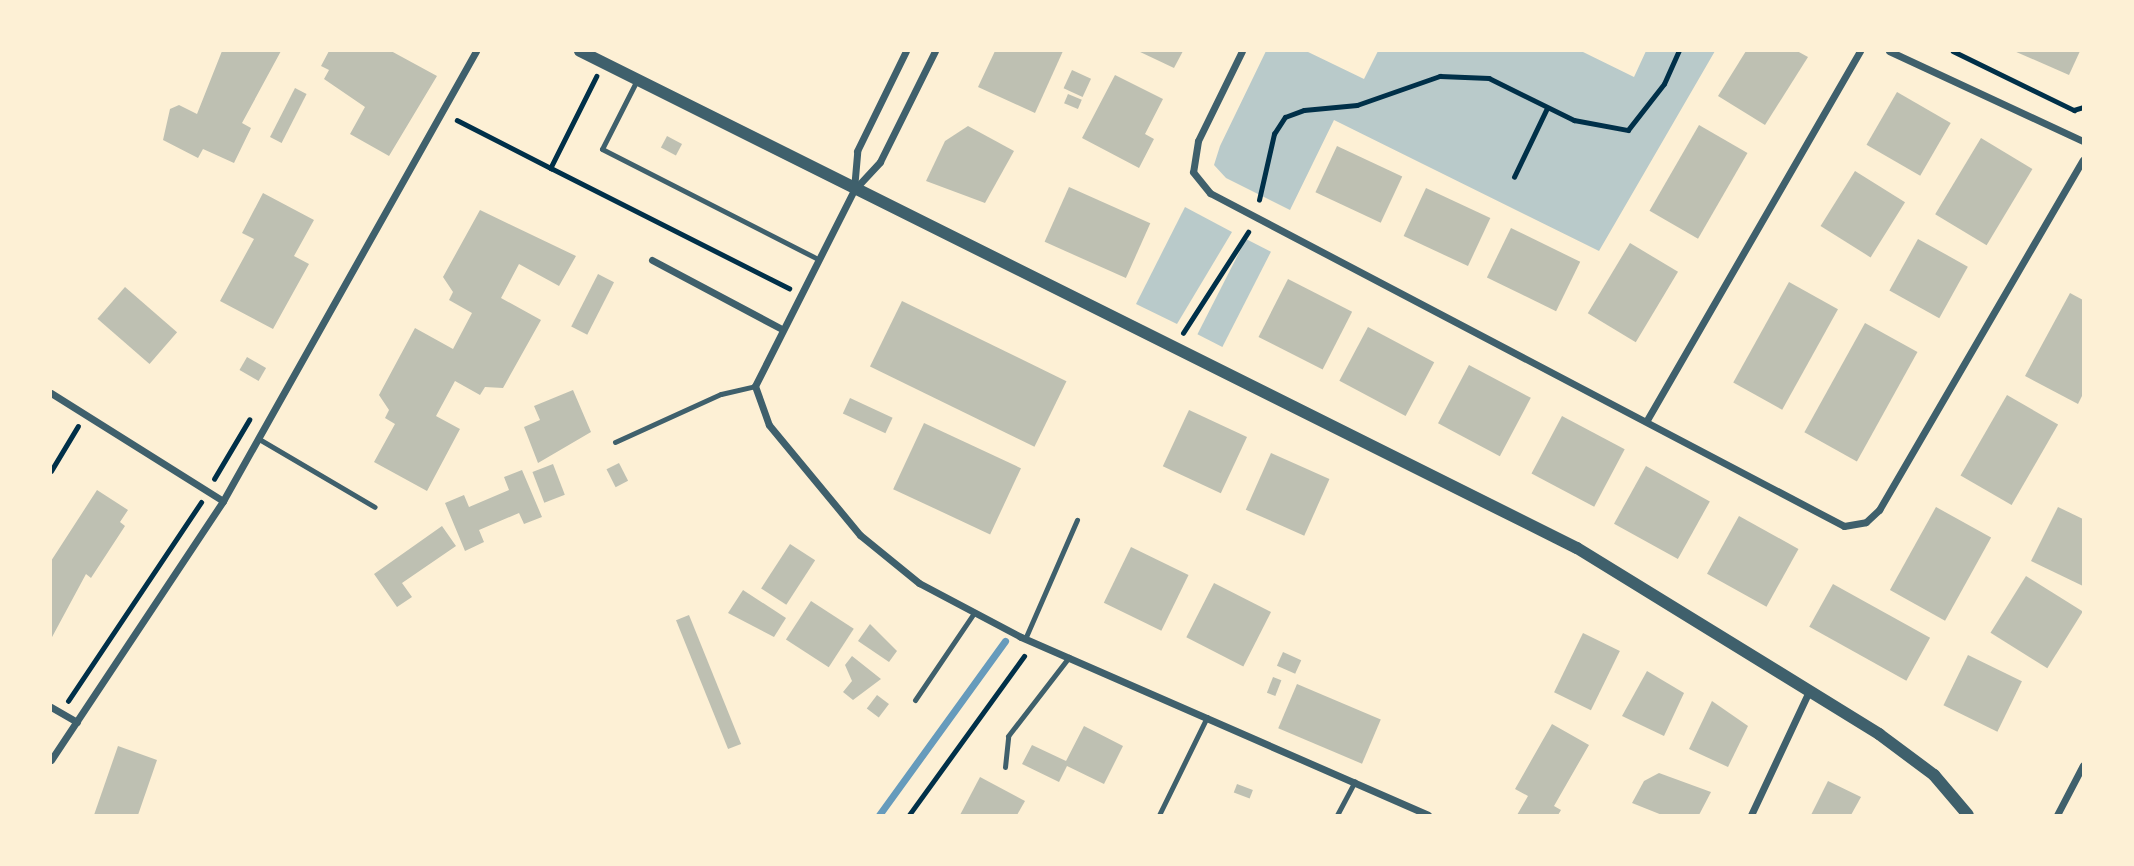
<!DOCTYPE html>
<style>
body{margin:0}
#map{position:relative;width:2134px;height:866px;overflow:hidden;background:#fdf0d5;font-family:Roboto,sans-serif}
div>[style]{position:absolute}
.green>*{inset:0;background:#b9caca;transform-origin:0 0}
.stream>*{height:7px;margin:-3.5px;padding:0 3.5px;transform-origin:3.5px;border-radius:3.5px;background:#669bbc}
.building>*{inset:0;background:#bec0b2;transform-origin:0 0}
.path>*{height:4.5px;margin:-2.25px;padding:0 2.25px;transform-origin:2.25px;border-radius:2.25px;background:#003049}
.service>*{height:5px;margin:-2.5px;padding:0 2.5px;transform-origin:2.5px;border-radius:2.5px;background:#3f606c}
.minor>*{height:7px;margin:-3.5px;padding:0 3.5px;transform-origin:3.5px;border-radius:3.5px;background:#3f606c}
.tertiary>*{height:12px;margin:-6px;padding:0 6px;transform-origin:6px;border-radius:6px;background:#3f606c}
span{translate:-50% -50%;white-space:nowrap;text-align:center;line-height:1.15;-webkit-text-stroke:6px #fdf0d5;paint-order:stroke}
.frame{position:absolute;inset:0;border:52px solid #fdf0d5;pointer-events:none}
</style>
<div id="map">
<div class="green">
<div style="clip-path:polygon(1266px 51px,1306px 51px,1364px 79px,1378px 51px,1581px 51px,1634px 77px,1646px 51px,1715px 51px,1599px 251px,1334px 120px,1290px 210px,1226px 178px,1214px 165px,1220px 146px)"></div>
<div style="clip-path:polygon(1185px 207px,1232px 232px,1177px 324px,1136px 304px)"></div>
<div style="left:1246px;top:239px;width:28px;height:107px;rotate:27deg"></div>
</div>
<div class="stream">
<div style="left:879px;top:815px;width:215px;rotate:-54.1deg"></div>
</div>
<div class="building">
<div style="clip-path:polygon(222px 51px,281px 51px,242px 123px,251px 128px,234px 163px,203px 149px,198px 158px,163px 140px,170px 109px,179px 105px,197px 114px)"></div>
<div style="clip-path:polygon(329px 51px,391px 51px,437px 76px,389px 156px,350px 134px,365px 107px,324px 79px,329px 70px,321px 66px)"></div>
<div style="clip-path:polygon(995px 51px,1063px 51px,1035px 113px,978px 87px)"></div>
<div style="clip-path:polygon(1138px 51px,1183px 51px,1174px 68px)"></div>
<div style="clip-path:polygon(1746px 51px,1797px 51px,1808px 57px,1765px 125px,1718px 96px)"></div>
<div style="clip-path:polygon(2014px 51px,2080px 51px,2069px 75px)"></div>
<div style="left:1072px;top:70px;width:21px;height:20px;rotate:25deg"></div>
<div style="clip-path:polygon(1115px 75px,1163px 99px,1145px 134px,1154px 139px,1139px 168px,1082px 138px)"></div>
<div style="left:295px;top:88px;width:13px;height:55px;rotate:27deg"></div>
<div style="left:1897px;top:92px;width:62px;height:61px;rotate:30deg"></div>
<div style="left:1068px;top:94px;width:15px;height:10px;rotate:23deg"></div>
<div style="left:1699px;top:125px;width:56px;height:99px;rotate:30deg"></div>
<div style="clip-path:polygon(968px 126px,1014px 151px,985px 203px,926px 181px,945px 141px)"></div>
<div style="left:667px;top:136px;width:17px;height:13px;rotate:28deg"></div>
<div style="left:1981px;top:138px;width:60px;height:89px;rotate:31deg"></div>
<div style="left:1337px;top:146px;width:72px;height:51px;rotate:25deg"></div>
<div style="left:1855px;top:171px;width:59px;height:65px;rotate:32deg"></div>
<div style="left:1069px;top:187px;width:89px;height:60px;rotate:24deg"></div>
<div style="left:1426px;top:188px;width:71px;height:53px;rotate:25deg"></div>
<div style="clip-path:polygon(263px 193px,314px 220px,294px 256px,309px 264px,273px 329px,220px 301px,254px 239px,242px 233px)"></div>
<div style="clip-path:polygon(480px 210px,576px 256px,559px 286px,519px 264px,501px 298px,541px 320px,503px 388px,485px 387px,480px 395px,455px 381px,436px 416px,460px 429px,427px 491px,374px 462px,395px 424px,385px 418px,389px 410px,379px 395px,415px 328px,453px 349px,472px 313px,449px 300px,453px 292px,443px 277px)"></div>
<div style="left:1511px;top:228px;width:77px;height:55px;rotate:26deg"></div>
<div style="left:1918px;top:239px;width:57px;height:59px;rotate:29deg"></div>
<div style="left:1630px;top:243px;width:56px;height:82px;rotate:31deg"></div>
<div style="left:598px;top:274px;width:18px;height:59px;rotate:27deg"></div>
<div style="left:1288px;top:279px;width:72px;height:65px;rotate:27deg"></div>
<div style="left:1789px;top:282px;width:56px;height:115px;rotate:29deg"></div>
<div style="left:125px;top:287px;width:69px;height:42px;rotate:41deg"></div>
<div style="clip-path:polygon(2070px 293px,2083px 300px,2083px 394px,2078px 404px,2025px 376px)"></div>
<div style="left:902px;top:301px;width:183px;height:73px;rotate:26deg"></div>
<div style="left:1865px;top:323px;width:60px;height:125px;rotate:29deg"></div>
<div style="left:1368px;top:327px;width:75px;height:61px;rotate:28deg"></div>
<div style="left:247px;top:357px;width:22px;height:15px;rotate:30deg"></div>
<div style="left:1469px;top:365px;width:70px;height:66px;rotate:28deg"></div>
<div style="clip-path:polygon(573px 390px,591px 432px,538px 463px,524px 427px,540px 420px,534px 406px)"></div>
<div style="left:2007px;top:395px;width:59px;height:93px;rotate:30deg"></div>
<div style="left:850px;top:398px;width:47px;height:17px;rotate:25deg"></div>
<div style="left:1189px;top:410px;width:64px;height:62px;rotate:25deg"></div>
<div style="left:1562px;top:416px;width:71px;height:65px;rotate:28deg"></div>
<div style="left:924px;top:423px;width:107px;height:73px;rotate:25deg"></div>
<div style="left:1271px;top:453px;width:64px;height:62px;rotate:24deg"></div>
<div style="left:619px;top:463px;width:20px;height:14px;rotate:63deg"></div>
<div style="left:553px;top:464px;width:33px;height:22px;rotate:69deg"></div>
<div style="left:1646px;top:466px;width:73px;height:66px;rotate:29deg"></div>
<div style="clip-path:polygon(522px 470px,542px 517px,524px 524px,519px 513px,479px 530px,484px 542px,465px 551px,445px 503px,464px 495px,469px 507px,509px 490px,504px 477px)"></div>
<div style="clip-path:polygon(97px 490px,128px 510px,120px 522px,125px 526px,91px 578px,86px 574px,51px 639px,51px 561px)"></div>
<div style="left:1936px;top:507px;width:63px;height:95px;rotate:29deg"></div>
<div style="clip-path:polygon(2058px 507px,2083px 519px,2083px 586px,2031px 561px)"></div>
<div style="left:1739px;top:516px;width:68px;height:66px;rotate:29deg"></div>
<div style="clip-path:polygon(442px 526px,456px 546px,402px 583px,412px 597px,397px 607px,374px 574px)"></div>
<div style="left:790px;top:544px;width:30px;height:53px;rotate:33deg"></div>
<div style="left:1131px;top:547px;width:64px;height:62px;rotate:26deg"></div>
<div style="left:2026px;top:576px;width:67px;height:67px;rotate:32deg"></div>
<div style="left:1214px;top:583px;width:64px;height:61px;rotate:27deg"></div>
<div style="left:1833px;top:584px;width:111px;height:49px;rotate:29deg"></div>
<div style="clip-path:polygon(743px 590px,786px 618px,774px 637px,728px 613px)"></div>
<div style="left:811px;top:601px;width:51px;height:46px;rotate:33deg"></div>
<div style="left:689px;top:615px;width:139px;height:14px;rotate:68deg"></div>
<div style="clip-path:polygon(870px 624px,897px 651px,889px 662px,858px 641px)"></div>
<div style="left:1583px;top:633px;width:41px;height:66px;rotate:26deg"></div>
<div style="left:1283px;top:652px;width:20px;height:15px;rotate:24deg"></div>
<div style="left:1968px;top:655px;width:60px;height:56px;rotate:26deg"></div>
<div style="clip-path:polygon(852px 656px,881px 679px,853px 700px,843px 692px,852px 681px,845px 665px)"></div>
<div style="clip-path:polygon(1647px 671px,1684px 693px,1664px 736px,1622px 716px)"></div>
<div style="left:1273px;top:677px;width:9px;height:17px;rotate:21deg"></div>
<div style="left:1297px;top:684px;width:91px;height:48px;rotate:23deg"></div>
<div style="left:877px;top:695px;width:15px;height:17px;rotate:37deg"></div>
<div style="clip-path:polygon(1712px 701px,1748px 726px,1728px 767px,1689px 749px)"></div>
<div style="clip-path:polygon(1552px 724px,1589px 745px,1554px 806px,1561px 810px,1558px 815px,1517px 815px,1528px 796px,1515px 789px)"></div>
<div style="clip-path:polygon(1084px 726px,1123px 746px,1104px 784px,1067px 766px,1059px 782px,1022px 764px,1032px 745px,1066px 761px)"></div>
<div style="clip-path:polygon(118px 746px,157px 760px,138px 815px,94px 815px)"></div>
<div style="clip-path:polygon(1659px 773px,1711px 792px,1699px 815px,1662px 815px,1632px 803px,1644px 781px)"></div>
<div style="clip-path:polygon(980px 777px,1025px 801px,1017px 815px,960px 815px)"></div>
<div style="clip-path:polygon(1828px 781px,1861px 797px,1851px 815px,1811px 815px)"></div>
<div style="left:1237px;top:784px;width:17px;height:9px;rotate:21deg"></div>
</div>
<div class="path">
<div style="left:1953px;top:51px;width:135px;rotate:26deg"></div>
<div style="left:2074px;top:110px;width:9px;rotate:-18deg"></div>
<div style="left:597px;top:76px;width:103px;rotate:116.6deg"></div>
<div style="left:551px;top:168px;width:267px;rotate:26.8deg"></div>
<div style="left:457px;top:120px;width:106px;rotate:27.1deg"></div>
<div style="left:1514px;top:177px;width:76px;rotate:-64.4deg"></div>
<div style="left:1259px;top:200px;width:68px;rotate:-77.2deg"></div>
<div style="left:1274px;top:134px;width:20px;rotate:-57deg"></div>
<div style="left:1285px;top:117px;width:20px;rotate:-20deg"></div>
<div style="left:1304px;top:110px;width:53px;rotate:-5.4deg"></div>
<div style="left:1357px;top:105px;width:88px;rotate:-19.3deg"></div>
<div style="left:1440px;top:76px;width:49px;rotate:2.3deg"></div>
<div style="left:1489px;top:78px;width:95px;rotate:26.3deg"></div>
<div style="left:1574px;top:120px;width:55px;rotate:10.5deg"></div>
<div style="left:1628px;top:130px;width:58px;rotate:-52deg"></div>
<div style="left:1664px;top:84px;width:36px;rotate:-66deg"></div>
<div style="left:1183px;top:333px;width:120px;rotate:-57.2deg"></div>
<div style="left:51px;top:471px;width:52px;rotate:-59deg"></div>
<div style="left:214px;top:479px;width:69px;rotate:-59.3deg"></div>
<div style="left:68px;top:701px;width:239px;rotate:-56.2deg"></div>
<div style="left:909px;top:815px;width:196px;rotate:-54.1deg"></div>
</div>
<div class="service">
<div style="left:636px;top:82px;width:75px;rotate:116.9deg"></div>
<div style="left:602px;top:149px;width:242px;rotate:27deg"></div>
<div style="left:259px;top:439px;width:134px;rotate:30.4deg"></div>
<div style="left:615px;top:442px;width:116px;rotate:-24.4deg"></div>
<div style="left:721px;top:394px;width:35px;rotate:-13deg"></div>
<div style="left:1025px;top:639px;width:130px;rotate:-66.4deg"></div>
<div style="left:915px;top:700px;width:105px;rotate:-55.9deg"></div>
<div style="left:1005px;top:767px;width:31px;rotate:-84deg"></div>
<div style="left:1008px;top:736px;width:100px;rotate:-52.3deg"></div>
<div style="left:1159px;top:815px;width:109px;rotate:-63.9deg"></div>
<div style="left:1337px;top:815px;width:38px;rotate:-62deg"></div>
</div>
<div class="minor">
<div style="left:935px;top:51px;width:124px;rotate:116.4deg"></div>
<div style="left:880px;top:162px;width:38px;rotate:133deg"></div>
<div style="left:854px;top:190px;width:220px;rotate:116.8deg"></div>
<div style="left:755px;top:386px;width:41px;rotate:70.3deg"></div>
<div style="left:769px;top:425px;width:143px;rotate:50.4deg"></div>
<div style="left:860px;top:535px;width:76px;rotate:39.1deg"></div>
<div style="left:919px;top:583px;width:115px;rotate:27.9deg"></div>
<div style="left:1021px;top:637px;width:444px;rotate:23.6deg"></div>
<div style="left:1242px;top:51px;width:100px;rotate:116.1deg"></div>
<div style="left:1198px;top:141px;width:31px;rotate:99deg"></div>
<div style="left:1193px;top:172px;width:27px;rotate:51deg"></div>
<div style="left:1210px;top:193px;width:716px;rotate:27.71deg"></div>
<div style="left:1844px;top:526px;width:22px;rotate:-10deg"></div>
<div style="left:1866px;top:522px;width:18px;rotate:-43deg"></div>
<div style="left:1879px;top:510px;width:405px;rotate:-59.8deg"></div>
<div style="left:1889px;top:51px;width:214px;rotate:24.9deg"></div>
<div style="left:854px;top:189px;width:38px;rotate:-85deg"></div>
<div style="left:857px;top:151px;width:111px;rotate:-63.9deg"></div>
<div style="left:652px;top:260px;width:147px;rotate:28deg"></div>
<div style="left:51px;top:393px;width:203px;rotate:32.1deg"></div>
<div style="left:1647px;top:420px;width:426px;rotate:-60deg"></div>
<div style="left:51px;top:707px;width:30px;rotate:30deg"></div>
<div style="left:51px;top:760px;width:311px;rotate:-56.4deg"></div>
<div style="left:223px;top:501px;width:516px;rotate:-60.65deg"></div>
<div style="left:1751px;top:815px;width:137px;rotate:-64.9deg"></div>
<div style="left:2057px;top:815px;width:56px;rotate:-62.5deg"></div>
</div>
<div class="tertiary">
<div style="left:580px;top:51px;width:1114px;rotate:26.5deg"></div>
<div style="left:1577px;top:548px;width:355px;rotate:31.6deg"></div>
<div style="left:1879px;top:734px;width:69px;rotate:36.7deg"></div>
<div style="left:1934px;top:775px;width:52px;rotate:49.6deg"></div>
</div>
<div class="frame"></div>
</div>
